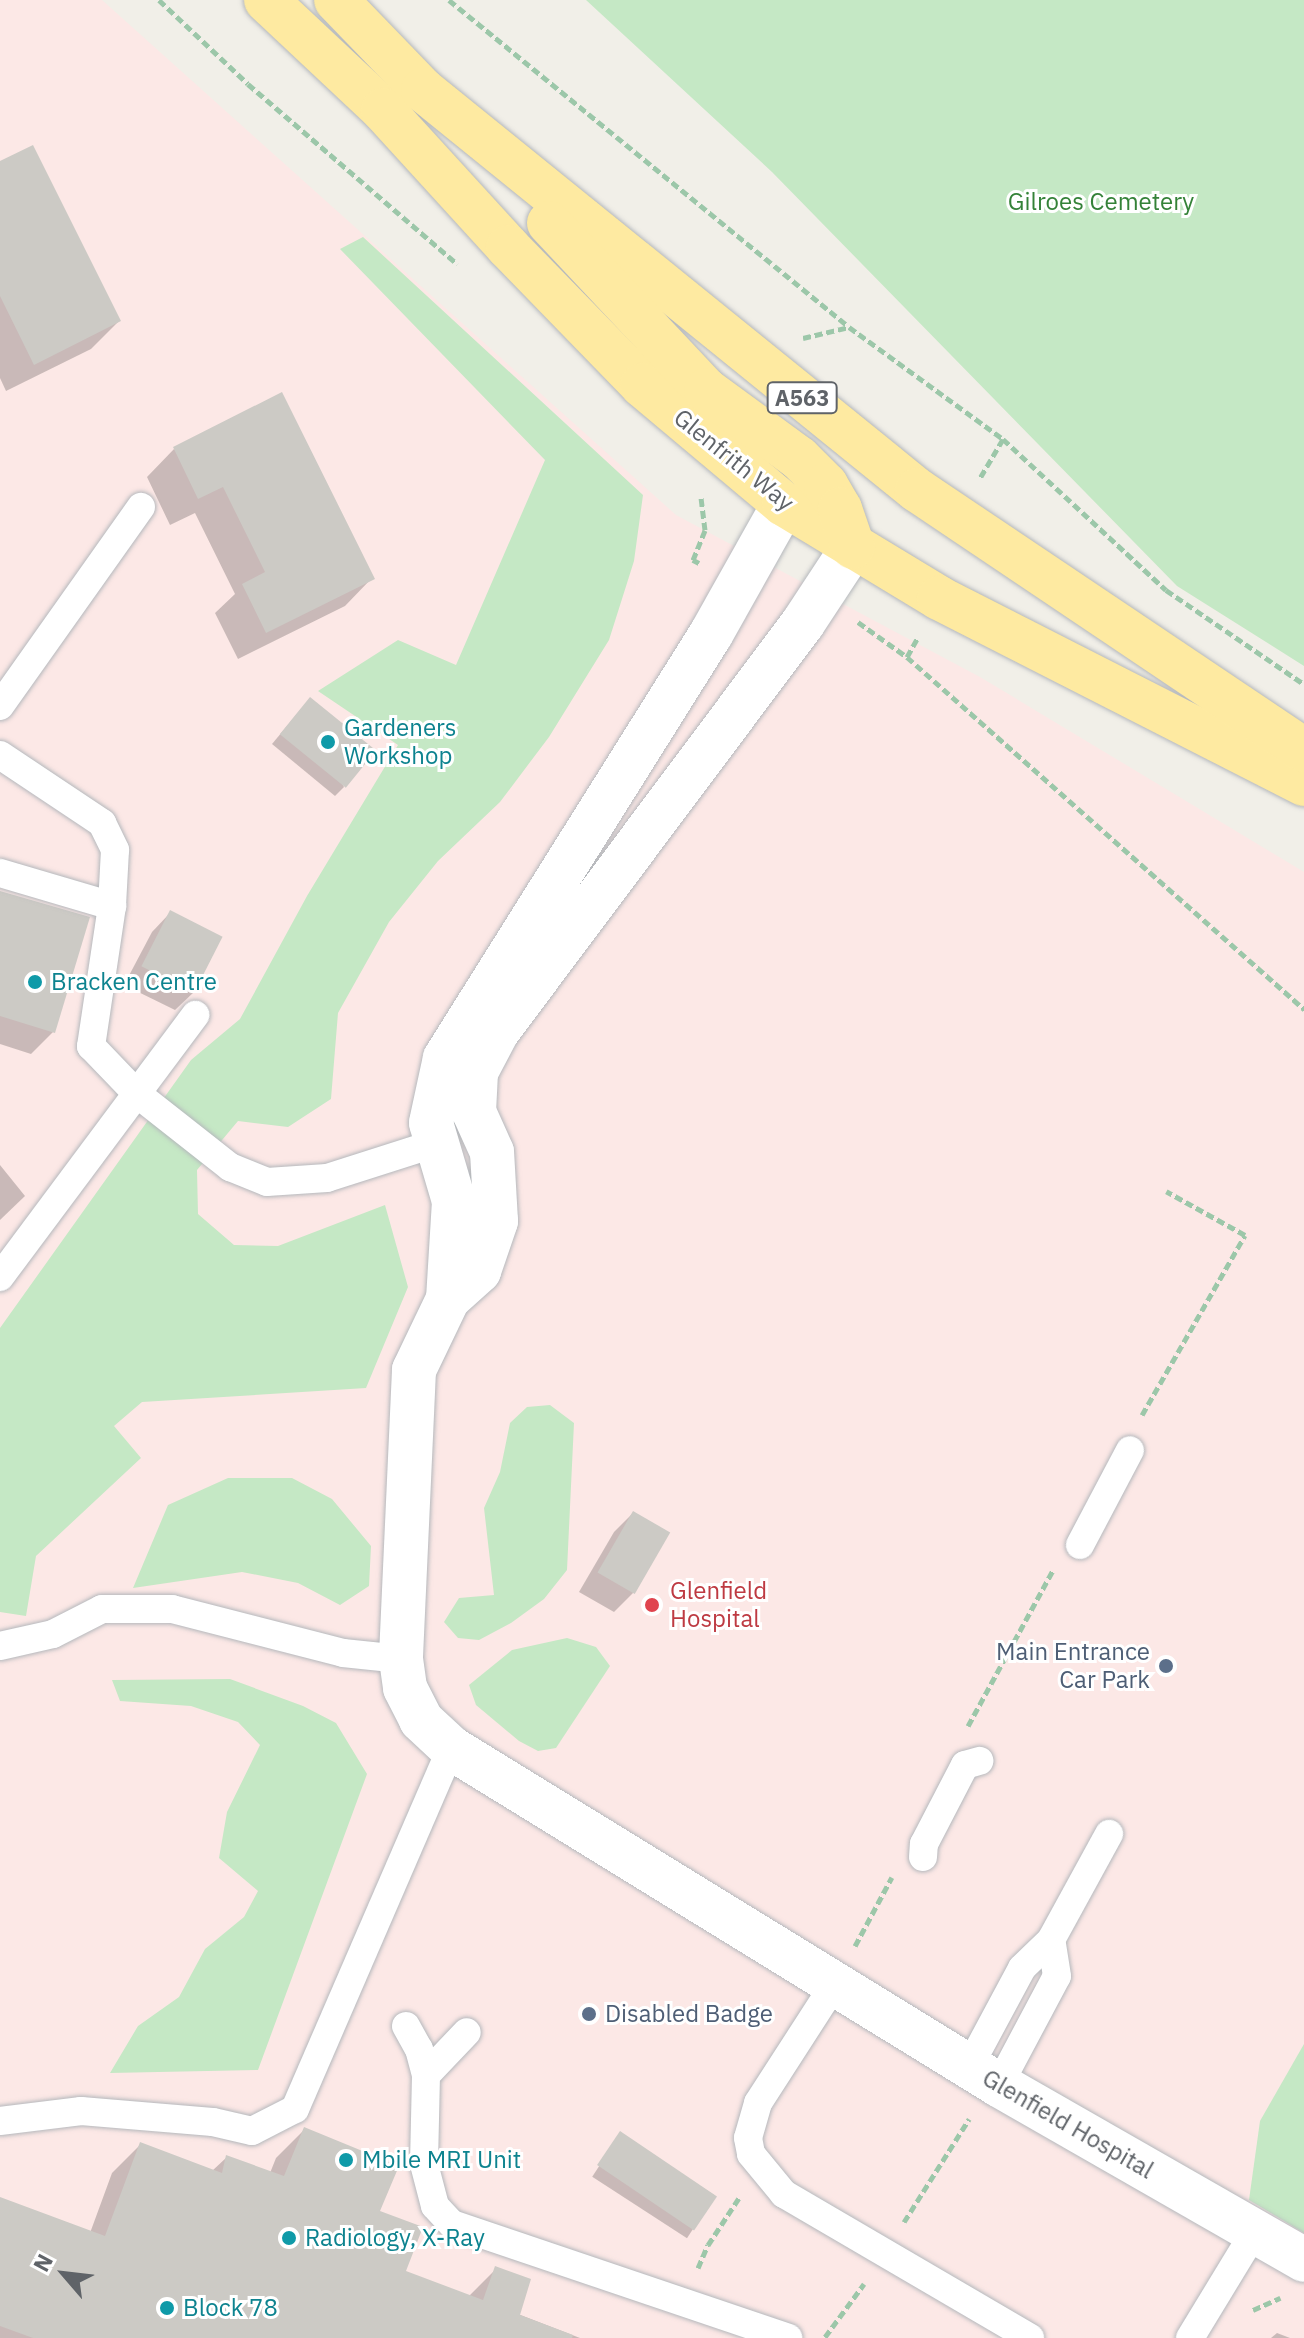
<!DOCTYPE html>
<style>
body{margin:0}
#map{position:relative;width:1304px;height:2338px;overflow:hidden;background:#f1efe8;font-family:"IBM Plex Sans",sans-serif}
div>[style]{position:absolute}
.medical>*{inset:0;background:#fce8e6}
.green>*{inset:0;background:#c5e8c5}
.shadow>*{inset:0;background:#0003;transform-origin:0 0}
.building>*{inset:0;background:#cccac5;transform-origin:0 0}
.path>*{height:5px;margin-top:-2.5px;transform-origin:0;background:repeating-linear-gradient(90deg,#9cc7a9 0 8px,transparent 0 12px)}
.roads{filter:drop-shadow(0 0 2px #b5b8bc) drop-shadow(0 0 2px #b5b8bc)}
.service>*{height:28px;margin:-14px;padding:0 14px;transform-origin:14px;border-radius:14px;background:#fff}
.minor>*{height:44px;margin:-22px;padding:0 22px;transform-origin:22px;border-radius:22px;background:#fff}
.trunk>*{height:44px;margin:-22px;padding:0 22px;transform-origin:22px;border-radius:22px;background:#feeaa1}
.dots>*{width:22px;height:22px;translate:-50% -50%;box-sizing:border-box;border:4px solid #fff;border-radius:50%}
span{translate:-50% -50%;white-space:nowrap;text-align:center;line-height:1.15;-webkit-text-stroke:6px #fff;paint-order:stroke}
.shield-label span{padding:2px 6px;background:#fff;border:2px solid;border-radius:6px;-webkit-text-stroke-width:0}
.shield-label{font-size:22px;color:#5f6368;font-weight:700}
.park-label{font-size:24px;color:#348238}
.street-label{font-size:24px;color:#5f6368}
.culture-label{font-size:24px;color:#0d838f}
.left{translate:0 -50%;text-align:left}
.health-label{font-size:24px;color:#be3a42}
.service-label{font-size:24px;color:#4e5e75}
.right{translate:-100% -50%;text-align:right}
.north{position:absolute;left:24px;top:2234px;width:80px;height:80px;-webkit-text-stroke:6px #fff;paint-order:stroke;rotate:298deg;font-size:22px;font-weight:700;line-height:32px;text-align:center;color:#5f6368}
.north::after{content:'';display:block;margin:auto;width:28px;height:36px;background:#5f6368;clip-path:polygon(50% 0,100% 100%,50% 72%,0 100%)}
</style>
<div id="map">
<div class="medical">
<div style="clip-path:polygon(0 0,102px 0,676px 515px,980px 677px,1304px 872px,1304px 2338px,0 2338px)"></div>
</div>
<div class="green">
<div style="clip-path:polygon(586px 0,1304px 0,1304px 666px,1177px 586px,772px 172px)"></div>
<div style="clip-path:polygon(363px 237px,643px 495px,634px 561px,609px 640px,549px 737px,500px 802px,438px 861px,389px 922px,338px 1013px,331px 1099px,288px 1127px,238px 1121px,197px 1170px,198px 1214px,234px 1245px,278px 1246px,385px 1205px,408px 1287px,366px 1388px,142px 1402px,114px 1426px,141px 1458px,36px 1556px,26px 1616px,0 1612px,0 1328px,191px 1060px,240px 1019px,307px 896px,398px 745px,318px 691px,398px 640px,456px 665px,545px 460px,340px 249px)"></div>
<div style="clip-path:polygon(550px 1405px,574px 1423px,567px 1570px,544px 1599px,511px 1623px,479px 1640px,458px 1638px,444px 1622px,459px 1598px,494px 1595px,484px 1508px,500px 1472px,510px 1423px,527px 1407px)"></div>
<div style="clip-path:polygon(228px 1478px,292px 1478px,332px 1499px,371px 1546px,369px 1586px,340px 1605px,298px 1583px,242px 1572px,133px 1588px,168px 1505px)"></div>
<div style="clip-path:polygon(567px 1638px,596px 1647px,610px 1666px,556px 1748px,538px 1751px,519px 1741px,476px 1705px,469px 1685px,512px 1650px)"></div>
<div style="clip-path:polygon(230px 1679px,303px 1706px,336px 1723px,367px 1774px,258px 2070px,110px 2073px,138px 2026px,179px 1997px,205px 1949px,244px 1917px,258px 1891px,219px 1858px,227px 1812px,260px 1745px,238px 1722px,191px 1706px,120px 1701px,112px 1680px)"></div>
<div style="clip-path:polygon(1304px 2044px,1304px 2233px,1249px 2200px,1260px 2121px)"></div>
</div>
<div class="shadow">
<div style="clip-path:polygon(0 164px,119px 321px,91px 349px,6px 391px,0 378px)"></div>
<div style="clip-path:polygon(174px 449px,372px 578px,345px 606px,238px 659px,215px 613px,235px 594px,195px 513px,170px 525px,147px 477px)"></div>
<div style="clip-path:polygon(302px 708px,344px 787px,335px 796px,272px 744px)"></div>
<div style="clip-path:polygon(0 893px,53px 1032px,31px 1054px,0 1044px)"></div>
<div style="clip-path:polygon(170px 913px,194px 992px,175px 1010px,124px 985px,152px 932px)"></div>
<div style="clip-path:polygon(0 1165px,25px 1196px,0 1220px)"></div>
<div style="clip-path:polygon(633px 1513px,668px 1533px,633px 1593px,614px 1612px,579px 1592px,614px 1532px)"></div>
<div style="clip-path:polygon(305px 2129px,377px 2212px,403px 2272px,468px 2297px,496px 2269px,518px 2314px,580px 2338px,0 2338px,0 2199px,90px 2233px,112px 2173px,140px 2145px,212px 2171px,227px 2157px,270px 2173px,276px 2158px)"></div>
<div style="left:620px;top:2134px;width:113px;height:51px;rotate:33deg"></div>
<div style="clip-path:polygon(1277px 2333px,1290px 2338px,1271px 2338px)"></div>
</div>
<div class="building">
<div style="clip-path:polygon(33px 145px,121px 321px,34px 365px,0 296px,0 161px)"></div>
<div style="clip-path:polygon(282px 392px,375px 579px,266px 633px,242px 584px,265px 572px,223px 487px,198px 499px,173px 447px)"></div>
<div style="left:310px;top:697px;width:85px;height:48px;rotate:39deg"></div>
<div style="clip-path:polygon(0 891px,90px 917px,55px 1033px,0 1016px)"></div>
<div style="left:170px;top:910px;width:59px;height:63px;rotate:27deg"></div>
<div style="left:633px;top:1511px;width:43px;height:71px;rotate:30deg"></div>
<div style="clip-path:polygon(304px 2127px,399px 2166px,380px 2211px,423px 2227px,406px 2271px,483px 2300px,495px 2266px,531px 2279px,520px 2315px,573px 2335px,572px 2338px,33px 2338px,0 2326px,0 2197px,105px 2236px,140px 2142px,222px 2173px,226px 2155px,284px 2176px)"></div>
<div style="left:620px;top:2131px;width:117px;height:41px;rotate:34deg"></div>
</div>
<div class="path">
<div style="left:159px;top:0;width:122px;rotate:43.3deg"></div>
<div style="left:248px;top:84px;width:276px;rotate:40.7deg"></div>
<div style="left:449px;top:0;width:515px;rotate:39.25deg"></div>
<div style="left:803px;top:338px;width:47px;rotate:-13.4deg"></div>
<div style="left:849px;top:327px;width:190px;rotate:36deg"></div>
<div style="left:1003px;top:439px;width:45px;rotate:120.5deg"></div>
<div style="left:1003px;top:439px;width:222px;rotate:42.8deg"></div>
<div style="left:1166px;top:590px;width:167px;rotate:34.3deg"></div>
<div style="left:699px;top:563px;width:7px;rotate:-153deg"></div>
<div style="left:693px;top:560px;width:32px;rotate:-68deg"></div>
<div style="left:705px;top:530px;width:35px;rotate:-97deg"></div>
<div style="left:858px;top:622px;width:60px;rotate:35.5deg"></div>
<div style="left:907px;top:657px;width:531px;rotate:41.56deg"></div>
<div style="left:907px;top:657px;width:23px;rotate:-61deg"></div>
<div style="left:1142px;top:1415px;width:207px;rotate:-60.2deg"></div>
<div style="left:1245px;top:1235px;width:90px;rotate:-150.9deg"></div>
<div style="left:968px;top:1726px;width:178px;rotate:-61.4deg"></div>
<div style="left:855px;top:1946px;width:78px;rotate:-61.8deg"></div>
<div style="left:904px;top:2222px;width:122px;rotate:-57.7deg"></div>
<div style="left:698px;top:2268px;width:25px;rotate:-67deg"></div>
<div style="left:708px;top:2245px;width:56px;rotate:-56.6deg"></div>
<div style="left:1253px;top:2310px;width:30px;rotate:-24deg"></div>
<div style="left:825px;top:2337px;width:66px;rotate:-53.7deg"></div>
</div>
<div class="roads">
<div class="service">
<div style="left:0;top:706px;width:244px;rotate:-54.7deg"></div>
<div style="left:0;top:755px;width:123px;rotate:33.7deg"></div>
<div style="left:102px;top:823px;width:30px;rotate:64deg"></div>
<div style="left:115px;top:850px;width:56px;rotate:93.1deg"></div>
<div style="left:112px;top:906px;width:142px;rotate:98.5deg"></div>
<div style="left:91px;top:1046px;width:65px;rotate:46.2deg"></div>
<div style="left:136px;top:1093px;width:120px;rotate:38.2deg"></div>
<div style="left:230px;top:1167px;width:40px;rotate:22deg"></div>
<div style="left:267px;top:1182px;width:60px;rotate:-3.8deg"></div>
<div style="left:327px;top:1178px;width:115px;rotate:-17.7deg"></div>
<div style="left:0;top:873px;width:117px;rotate:16.4deg"></div>
<div style="left:0;top:1277px;width:327px;rotate:-53.3deg"></div>
<div style="left:1080px;top:1545px;width:107px;rotate:-62.2deg"></div>
<div style="left:0;top:1646px;width:54px;rotate:-12.8deg"></div>
<div style="left:53px;top:1634px;width:55px;rotate:-27deg"></div>
<div style="left:102px;top:1609px;width:70px"></div>
<div style="left:172px;top:1609px;width:177px;rotate:14.4deg"></div>
<div style="left:343px;top:1653px;width:58px;rotate:5.9deg"></div>
<div style="left:923px;top:1857px;width:13px;rotate:-86deg"></div>
<div style="left:924px;top:1844px;width:89px;rotate:-62.6deg"></div>
<div style="left:965px;top:1765px;width:15px;rotate:-16deg"></div>
<div style="left:834px;top:1985px;width:140px;rotate:122.8deg"></div>
<div style="left:758px;top:2103px;width:36px;rotate:106deg"></div>
<div style="left:748px;top:2138px;width:16px;rotate:79deg"></div>
<div style="left:751px;top:2154px;width:52px;rotate:50.5deg"></div>
<div style="left:784px;top:2194px;width:285px;rotate:30.3deg"></div>
<div style="left:406px;top:2026px;width:26px;rotate:61deg"></div>
<div style="left:419px;top:2049px;width:27px;rotate:75deg"></div>
<div style="left:426px;top:2075px;width:89px;rotate:91.3deg"></div>
<div style="left:424px;top:2164px;width:43px;rotate:75.3deg"></div>
<div style="left:435px;top:2206px;width:25px;rotate:47deg"></div>
<div style="left:452px;top:2224px;width:355px;rotate:18.7deg"></div>
<div style="left:969px;top:2067px;width:112px;rotate:-61.8deg"></div>
<div style="left:1022px;top:1968px;width:40px;rotate:-44deg"></div>
<div style="left:1051px;top:1940px;width:121px;rotate:-61.3deg"></div>
<div style="left:426px;top:2075px;width:59px;rotate:-46.4deg"></div>
<div style="left:999px;top:2085px;width:123px;rotate:-62deg"></div>
<div style="left:1057px;top:1976px;width:36px;rotate:-99deg"></div>
<div style="left:0;top:2121px;width:82px;rotate:-7deg"></div>
<div style="left:81px;top:2111px;width:132px;rotate:4.8deg"></div>
<div style="left:213px;top:2122px;width:40px;rotate:13deg"></div>
<div style="left:252px;top:2131px;width:48px;rotate:-27.1deg"></div>
<div style="left:295px;top:2109px;width:393px;rotate:-66.6deg"></div>
<div style="left:1190px;top:2338px;width:125px;rotate:-58.7deg"></div>
</div>
<div class="minor">
<div style="left:784px;top:504px;width:149px;rotate:119.3deg"></div>
<div style="left:711px;top:634px;width:501px;rotate:122.1deg"></div>
<div style="left:445px;top:1058px;width:66px;rotate:102.2deg"></div>
<div style="left:431px;top:1123px;width:81px;rotate:73.6deg"></div>
<div style="left:454px;top:1201px;width:98px;rotate:93.5deg"></div>
<div style="left:448px;top:1299px;width:79px;rotate:115.6deg"></div>
<div style="left:414px;top:1370px;width:289px;rotate:92.6deg"></div>
<div style="left:401px;top:1659px;width:29px;rotate:82deg"></div>
<div style="left:405px;top:1688px;width:36px;rotate:63deg"></div>
<div style="left:421px;top:1720px;width:41px;rotate:43deg"></div>
<div style="left:451px;top:1748px;width:643px;rotate:31.59deg"></div>
<div style="left:999px;top:2085px;width:352px;rotate:29.8deg"></div>
<div style="left:448px;top:1299px;width:42px;rotate:-42.1deg"></div>
<div style="left:479px;top:1271px;width:53px;rotate:-71.2deg"></div>
<div style="left:496px;top:1221px;width:69px;rotate:-93.3deg"></div>
<div style="left:492px;top:1152px;width:44px;rotate:-114.2deg"></div>
<div style="left:474px;top:1112px;width:40px;rotate:-87.1deg"></div>
<div style="left:476px;top:1072px;width:45px;rotate:-62.3deg"></div>
<div style="left:497px;top:1032px;width:511px;rotate:-53.2deg"></div>
<div style="left:803px;top:623px;width:91px;rotate:-56.7deg"></div>
</div>
<div class="trunk">
<div style="left:266px;top:0;width:161px;rotate:43.2deg"></div>
<div style="left:383px;top:110px;width:185px;rotate:47.6deg"></div>
<div style="left:508px;top:247px;width:192px;rotate:45.8deg"></div>
<div style="left:642px;top:385px;width:185px;rotate:40deg"></div>
<div style="left:784px;top:504px;width:181px;rotate:31.2deg"></div>
<div style="left:939px;top:598px;width:410px;rotate:27deg"></div>
<div style="left:336px;top:0;width:125px;rotate:46deg"></div>
<div style="left:423px;top:90px;width:636px;rotate:39deg"></div>
<div style="left:917px;top:490px;width:466px;rotate:33.9deg"></div>
<div style="left:549px;top:223px;width:229px;rotate:46.8deg"></div>
<div style="left:706px;top:390px;width:115px;rotate:36.2deg"></div>
<div style="left:799px;top:458px;width:38px;rotate:45deg"></div>
<div style="left:826px;top:485px;width:28px;rotate:60deg"></div>
<div style="left:840px;top:509px;width:40px;rotate:71.1deg"></div>
</div>
</div>
<div class="dots">
<div style="left:328px;top:742px;background:#0f9aa8"></div>
<div style="left:35px;top:982px;background:#0f9aa8"></div>
<div style="left:652px;top:1605px;background:#e0444e"></div>
<div style="left:1166px;top:1666px;background:#5c6f8a"></div>
<div style="left:589px;top:2014px;background:#5c6f8a"></div>
<div style="left:346px;top:2160px;background:#0f9aa8"></div>
<div style="left:289px;top:2238px;background:#0f9aa8"></div>
<div style="left:167px;top:2308px;background:#0f9aa8"></div>
</div>
<div class="shield-label">
<span style="left:802px;top:398px">A563</span>
</div>
<div class="park-label">
<span style="left:1101px;top:202px">Gilroes Cemetery</span>
</div>
<div class="street-label">
<span style="left:734px;top:460px;rotate:39deg">Glenfrith Way</span>
<span style="left:1068px;top:2124px;rotate:30deg">Glenfield Hospital</span>
</div>
<div class="culture-label">
<span class="left" style="left:344px;top:742px">Gardeners<br>Workshop</span>
<span class="left" style="left:51px;top:982px">Bracken Centre</span>
<span class="left" style="left:362px;top:2160px">Mbile MRI Unit</span>
<span class="left" style="left:305px;top:2238px">Radiology, X-Ray</span>
<span class="left" style="left:183px;top:2308px">Block 78</span>
</div>
<div class="health-label">
<span class="left" style="left:670px;top:1605px">Glenfield<br>Hospital</span>
</div>
<div class="service-label">
<span class="right" style="left:1150px;top:1666px">Main Entrance<br>Car Park</span>
<span class="left" style="left:605px;top:2014px">Disabled Badge</span>
</div>
<div class="north">N</div>
</div>
